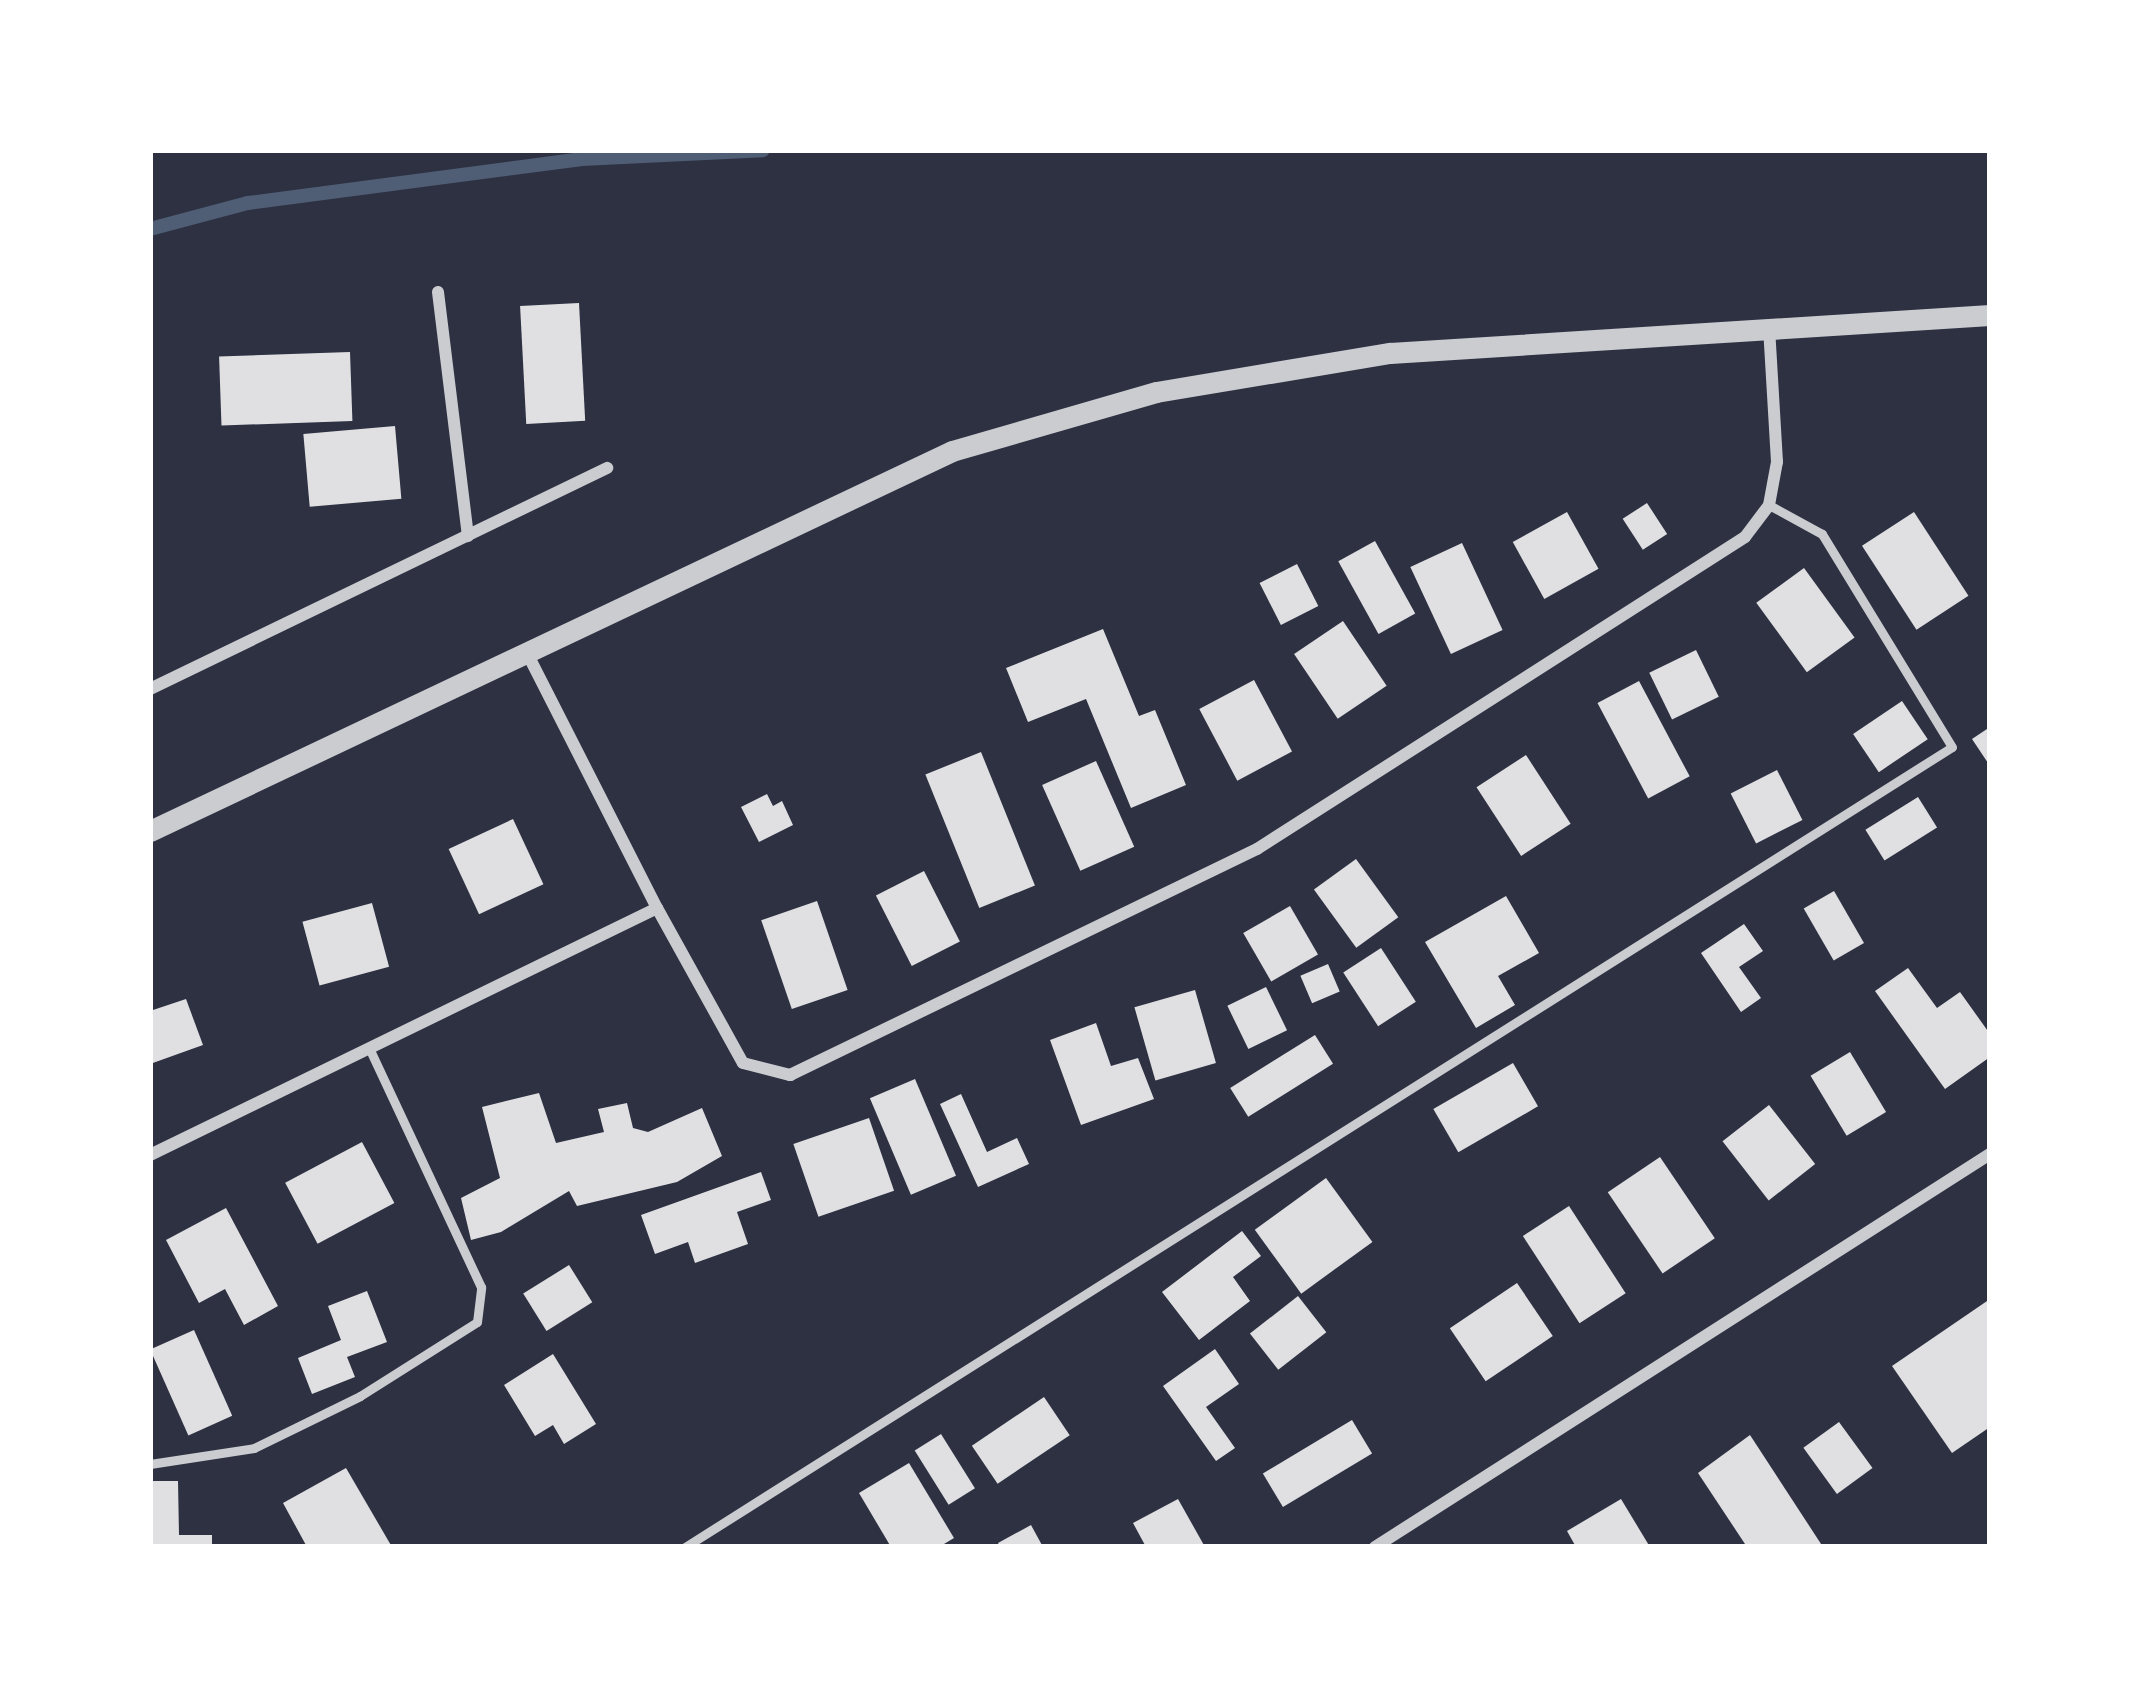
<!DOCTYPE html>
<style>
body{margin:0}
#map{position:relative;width:2140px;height:1697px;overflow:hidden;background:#2d3142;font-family:"Alegreya Sans",sans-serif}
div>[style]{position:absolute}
.stream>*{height:14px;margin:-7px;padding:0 7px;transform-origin:7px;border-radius:7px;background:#4f5d75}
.building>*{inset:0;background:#e0e0e3;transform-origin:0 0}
.service>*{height:9px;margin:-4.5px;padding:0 4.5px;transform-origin:4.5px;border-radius:4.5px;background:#caccd0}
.minor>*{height:12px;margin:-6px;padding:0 6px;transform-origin:6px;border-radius:6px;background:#caccd0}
.tertiary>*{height:21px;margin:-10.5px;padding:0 10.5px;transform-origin:10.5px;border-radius:10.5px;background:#caccd0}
span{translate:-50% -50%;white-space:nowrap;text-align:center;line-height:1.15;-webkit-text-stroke:9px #fff;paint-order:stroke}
.frame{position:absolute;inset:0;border:153px solid #fff;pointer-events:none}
</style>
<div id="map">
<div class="stream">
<div style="left:150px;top:229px;width:101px;rotate:-14.9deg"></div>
<div style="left:248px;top:203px;width:337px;rotate:-7.5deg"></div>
<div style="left:582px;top:159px;width:181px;rotate:-2.8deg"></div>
</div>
<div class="building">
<div style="left:579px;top:303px;width:118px;height:59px;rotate:87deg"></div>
<div style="left:350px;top:352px;width:69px;height:131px;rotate:88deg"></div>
<div style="left:395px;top:426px;width:73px;height:92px;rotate:85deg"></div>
<div style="left:1647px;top:503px;width:37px;height:29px;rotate:57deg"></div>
<div style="left:1567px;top:512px;width:65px;height:62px;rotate:61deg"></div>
<div style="left:1914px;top:512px;width:100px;height:62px;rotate:57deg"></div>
<div style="left:1375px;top:541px;width:83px;height:42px;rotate:61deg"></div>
<div style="left:1462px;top:543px;width:96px;height:57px;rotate:65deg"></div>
<div style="left:1297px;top:564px;width:47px;height:42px;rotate:63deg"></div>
<div style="left:1804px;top:568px;width:86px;height:59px;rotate:54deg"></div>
<div style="left:1343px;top:621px;width:78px;height:59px;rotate:56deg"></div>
<div style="clip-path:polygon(1103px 629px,1139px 716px,1155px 710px,1186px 785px,1131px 808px,1086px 699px,1028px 722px,1006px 668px)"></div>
<div style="left:1696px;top:650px;width:52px;height:52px;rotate:64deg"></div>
<div style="left:1254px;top:680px;width:81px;height:62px;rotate:62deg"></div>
<div style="left:1639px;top:681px;width:108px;height:47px;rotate:62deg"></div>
<div style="left:1902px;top:701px;width:46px;height:59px;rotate:56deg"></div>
<div style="clip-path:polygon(1990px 727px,1990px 766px,1972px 739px)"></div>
<div style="left:981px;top:752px;width:144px;height:60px;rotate:68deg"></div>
<div style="left:1526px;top:755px;width:82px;height:59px;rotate:57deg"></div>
<div style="left:1096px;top:761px;width:94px;height:59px;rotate:66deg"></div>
<div style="left:1777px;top:770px;width:56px;height:52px;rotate:63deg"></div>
<div style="clip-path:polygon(767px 794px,773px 806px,782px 801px,793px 825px,759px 842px,741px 807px)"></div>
<div style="left:1918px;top:797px;width:36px;height:62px;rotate:58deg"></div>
<div style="left:513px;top:819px;width:72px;height:71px;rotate:65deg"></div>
<div style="left:1356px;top:859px;width:72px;height:52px;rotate:54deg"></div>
<div style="left:924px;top:871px;width:79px;height:54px;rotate:63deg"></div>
<div style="left:1834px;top:891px;width:60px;height:35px;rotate:60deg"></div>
<div style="clip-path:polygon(1506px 896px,1539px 953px,1498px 976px,1515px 1005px,1476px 1028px,1425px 942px)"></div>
<div style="left:817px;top:901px;width:94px;height:59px;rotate:71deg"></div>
<div style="left:372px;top:903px;width:66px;height:72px;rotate:75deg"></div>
<div style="left:1290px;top:906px;width:56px;height:54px;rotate:60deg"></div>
<div style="clip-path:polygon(1744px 924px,1763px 951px,1739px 967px,1761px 998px,1741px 1012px,1701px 953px)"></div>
<div style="left:1381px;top:948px;width:64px;height:45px;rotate:57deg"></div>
<div style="left:1328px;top:964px;width:30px;height:30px;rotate:67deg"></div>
<div style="clip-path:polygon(1908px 968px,1937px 1008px,1960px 992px,1990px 1034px,1990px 1057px,1945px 1089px,1875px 991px)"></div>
<div style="left:1266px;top:987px;width:48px;height:43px;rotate:64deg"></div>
<div style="left:1195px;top:990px;width:76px;height:63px;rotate:74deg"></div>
<div style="clip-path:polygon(186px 999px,203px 1045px,150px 1064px,150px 1011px)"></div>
<div style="clip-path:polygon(1096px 1023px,1111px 1066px,1138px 1058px,1154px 1099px,1081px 1125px,1050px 1040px)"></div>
<div style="left:1315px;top:1035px;width:34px;height:100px;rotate:58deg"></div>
<div style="left:1850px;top:1052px;width:70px;height:46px;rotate:59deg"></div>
<div style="left:1513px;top:1063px;width:50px;height:92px;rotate:60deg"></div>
<div style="left:915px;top:1079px;width:105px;height:49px;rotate:67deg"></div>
<div style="clip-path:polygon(539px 1093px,556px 1143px,604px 1132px,598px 1109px,627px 1103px,633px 1128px,648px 1132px,702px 1108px,722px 1156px,677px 1182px,577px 1206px,569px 1191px,501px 1232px,471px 1240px,461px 1198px,500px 1178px,482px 1107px)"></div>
<div style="clip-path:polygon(961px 1094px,987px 1152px,1017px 1138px,1029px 1164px,978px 1187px,940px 1104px)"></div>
<div style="left:1769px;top:1105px;width:75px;height:59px;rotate:52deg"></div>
<div style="left:869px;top:1118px;width:77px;height:80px;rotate:71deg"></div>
<div style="left:362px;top:1142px;width:69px;height:87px;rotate:62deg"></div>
<div style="left:1660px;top:1157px;width:98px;height:63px;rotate:56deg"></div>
<div style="clip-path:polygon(761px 1172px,771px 1200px,737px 1212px,748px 1244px,695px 1263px,688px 1242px,655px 1254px,641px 1215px)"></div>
<div style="left:1326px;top:1178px;width:79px;height:88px;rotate:54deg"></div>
<div style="left:1569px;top:1206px;width:104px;height:55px;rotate:57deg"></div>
<div style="clip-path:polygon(226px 1208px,278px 1306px,244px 1325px,225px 1289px,199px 1303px,166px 1240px)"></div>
<div style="clip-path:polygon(1242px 1231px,1261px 1256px,1233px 1277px,1250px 1301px,1199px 1340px,1162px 1292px)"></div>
<div style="left:569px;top:1265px;width:44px;height:54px;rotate:58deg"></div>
<div style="left:1517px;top:1283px;width:64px;height:81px;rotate:56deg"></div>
<div style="clip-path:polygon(367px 1291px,387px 1342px,347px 1357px,355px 1377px,312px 1394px,298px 1358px,341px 1340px,328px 1306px)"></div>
<div style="left:1298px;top:1296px;width:46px;height:61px;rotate:52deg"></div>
<div style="clip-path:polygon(1990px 1299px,1990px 1427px,1952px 1453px,1892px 1366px)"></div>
<div style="left:194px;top:1330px;width:94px;height:48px;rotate:66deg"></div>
<div style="clip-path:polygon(1215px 1349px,1239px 1384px,1206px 1407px,1235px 1448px,1216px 1461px,1163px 1386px)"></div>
<div style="clip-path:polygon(553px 1354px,596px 1424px,564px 1444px,553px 1425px,535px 1436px,504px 1385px)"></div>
<div style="left:1044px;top:1397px;width:46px;height:87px;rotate:56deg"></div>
<div style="left:1352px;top:1420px;width:39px;height:104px;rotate:59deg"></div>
<div style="left:1839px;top:1422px;width:57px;height:44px;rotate:54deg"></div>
<div style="left:941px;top:1434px;width:64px;height:31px;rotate:58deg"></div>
<div style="clip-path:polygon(1750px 1435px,1823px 1547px,1747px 1547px,1698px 1473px)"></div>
<div style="clip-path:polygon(909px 1463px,954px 1538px,939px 1547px,891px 1547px,859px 1493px)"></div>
<div style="clip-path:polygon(346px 1468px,392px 1547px,307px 1547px,283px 1503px)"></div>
<div style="clip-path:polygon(150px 1481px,178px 1481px,179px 1535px,212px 1535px,212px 1547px,150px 1547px)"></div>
<div style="clip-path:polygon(1178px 1499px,1205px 1547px,1146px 1547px,1133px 1523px)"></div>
<div style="clip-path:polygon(1621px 1499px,1650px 1547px,1576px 1547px,1567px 1531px)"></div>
<div style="clip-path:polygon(1031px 1525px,1043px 1547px,1000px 1547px,998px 1543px)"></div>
</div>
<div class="service">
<div style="left:150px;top:1464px;width:105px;rotate:-8.7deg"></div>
<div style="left:254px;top:1448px;width:118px;rotate:-26.1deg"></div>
<div style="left:360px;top:1396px;width:138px;rotate:-32.3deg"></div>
<div style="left:477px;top:1322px;width:35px;rotate:-83deg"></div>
<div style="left:481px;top:1287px;width:264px;rotate:-115.1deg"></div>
<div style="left:685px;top:1547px;width:1498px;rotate:-32.27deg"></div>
<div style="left:1952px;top:747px;width:250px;rotate:-121.4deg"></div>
<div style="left:1822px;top:534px;width:60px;rotate:-151.3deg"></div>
</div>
<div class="minor">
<div style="left:438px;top:292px;width:246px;rotate:83deg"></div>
<div style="left:526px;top:651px;width:288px;rotate:63deg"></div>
<div style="left:150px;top:689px;width:508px;rotate:-25.81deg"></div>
<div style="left:150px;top:1155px;width:564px;rotate:-25.97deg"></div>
<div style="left:657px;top:908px;width:177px;rotate:61deg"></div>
<div style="left:743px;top:1063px;width:49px;rotate:14.3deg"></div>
<div style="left:790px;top:1075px;width:519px;rotate:-25.82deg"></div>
<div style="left:1257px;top:849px;width:579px;rotate:-32.59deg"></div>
<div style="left:1745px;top:537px;width:40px;rotate:-53deg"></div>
<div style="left:1769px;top:505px;width:44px;rotate:-79.5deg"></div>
<div style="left:1777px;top:462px;width:133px;rotate:-93.4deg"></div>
<div style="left:1375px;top:1547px;width:730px;rotate:-32.58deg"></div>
</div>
<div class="tertiary">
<div style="left:150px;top:831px;width:887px;rotate:-25.35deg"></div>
<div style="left:952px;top:451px;width:212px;rotate:-16.1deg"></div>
<div style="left:1156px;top:392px;width:237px;rotate:-9.5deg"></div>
<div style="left:1390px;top:353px;width:601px;rotate:-3.62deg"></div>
</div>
<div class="frame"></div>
</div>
